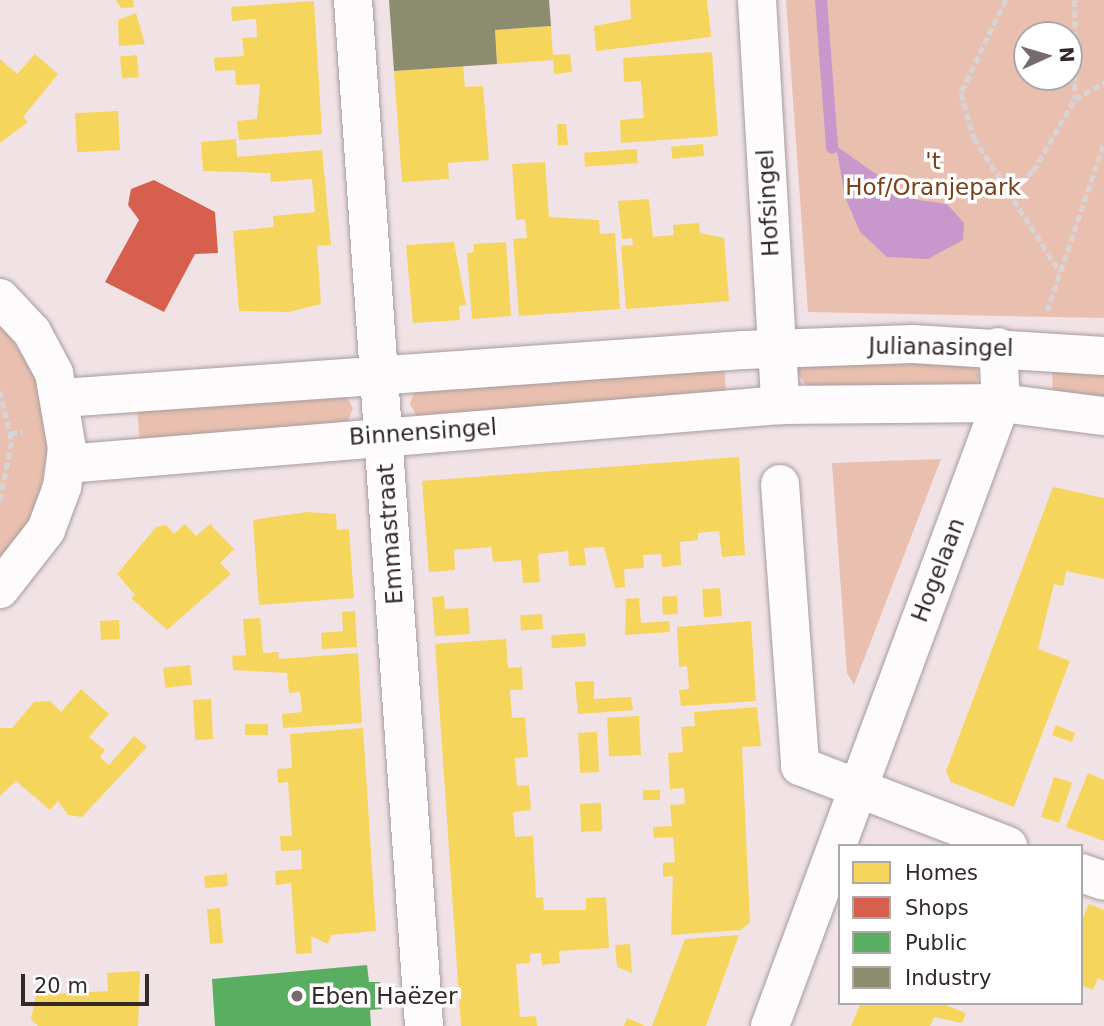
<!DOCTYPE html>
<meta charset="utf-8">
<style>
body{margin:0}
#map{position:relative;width:1104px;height:1026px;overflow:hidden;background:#f1e2e5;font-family:"DejaVu Sans",sans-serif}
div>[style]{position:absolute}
.green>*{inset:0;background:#e9c0af}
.water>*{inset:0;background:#c897cc}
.homes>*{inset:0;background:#f6d55c;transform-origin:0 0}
.shops>*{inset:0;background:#d6604d}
.public>*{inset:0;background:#5aae61}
.industry>*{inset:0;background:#8c8c6e}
.stream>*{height:12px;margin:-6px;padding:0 6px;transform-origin:6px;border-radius:6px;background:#c897cc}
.path>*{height:4.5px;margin-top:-2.25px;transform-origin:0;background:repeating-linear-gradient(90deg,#d8d4d5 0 7px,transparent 0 10.5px)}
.roads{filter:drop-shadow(0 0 2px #a79c9e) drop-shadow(0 0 2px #a79c9e)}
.minor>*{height:38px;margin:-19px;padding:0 19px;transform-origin:19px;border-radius:19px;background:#fdfbfb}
.tertiary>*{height:38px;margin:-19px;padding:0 19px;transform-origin:19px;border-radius:19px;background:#fdfbfb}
.dots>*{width:19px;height:19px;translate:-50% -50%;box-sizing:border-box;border:4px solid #fff;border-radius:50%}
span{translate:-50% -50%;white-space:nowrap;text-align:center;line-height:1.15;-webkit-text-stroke:7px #fff;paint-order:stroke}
.park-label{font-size:23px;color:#7b401c}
.street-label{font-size:23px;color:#33292b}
.poi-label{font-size:23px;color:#33292b}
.left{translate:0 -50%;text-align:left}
.legend{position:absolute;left:838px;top:844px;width:245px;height:161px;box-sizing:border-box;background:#fff;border:2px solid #ada9aa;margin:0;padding:9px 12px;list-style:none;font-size:21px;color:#33292b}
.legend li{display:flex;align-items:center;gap:14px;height:35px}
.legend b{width:35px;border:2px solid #ada9aa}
.north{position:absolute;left:1013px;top:21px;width:70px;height:70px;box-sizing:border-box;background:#fff;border:2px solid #ada9aa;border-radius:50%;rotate:86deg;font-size:19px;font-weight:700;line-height:28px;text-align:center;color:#33292b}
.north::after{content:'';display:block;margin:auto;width:24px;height:32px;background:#766a6c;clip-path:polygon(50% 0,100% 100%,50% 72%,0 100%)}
.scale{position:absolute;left:21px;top:974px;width:128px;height:32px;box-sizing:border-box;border:4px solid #33292b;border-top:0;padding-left:9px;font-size:21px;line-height:24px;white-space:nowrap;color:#33292b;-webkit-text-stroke:5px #fff;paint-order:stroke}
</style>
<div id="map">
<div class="green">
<div style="clip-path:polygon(evenodd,786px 0,1104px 0,1104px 318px,808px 312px,786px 0,1027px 35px,1069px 35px,1069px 77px,1027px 77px,1027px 35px)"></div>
<div style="clip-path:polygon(0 322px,34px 372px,49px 439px,38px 506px,0 565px)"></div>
<div style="clip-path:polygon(724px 361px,726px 397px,417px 416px,410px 404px,415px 390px)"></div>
<div style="clip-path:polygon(973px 361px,979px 376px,973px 390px,814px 395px,797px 373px,799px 364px)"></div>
<div style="clip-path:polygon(1052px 362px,1104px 368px,1104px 402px,1053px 395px)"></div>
<div style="clip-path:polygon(345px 395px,353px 408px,348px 421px,336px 428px,140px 443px,137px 406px)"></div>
<div style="clip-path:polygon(941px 459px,854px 685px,847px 673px,832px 463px)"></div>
</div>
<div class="water">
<div style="clip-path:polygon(836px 146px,912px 199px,947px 204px,964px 223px,963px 240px,928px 259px,887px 257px,860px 232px,845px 197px)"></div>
</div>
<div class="homes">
<div style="clip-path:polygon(116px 0,133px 0,134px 7px,121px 8px)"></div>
<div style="clip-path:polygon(630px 0,707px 0,711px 37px,596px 51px,594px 26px,631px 19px)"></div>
<div style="clip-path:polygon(314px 1px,322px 134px,239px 140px,237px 121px,257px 119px,260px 84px,236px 85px,235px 70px,215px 71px,214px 58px,244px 56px,242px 38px,257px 37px,256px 19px,232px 21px,231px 7px)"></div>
<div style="clip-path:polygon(136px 13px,145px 44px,119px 46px,118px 20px)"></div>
<div style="clip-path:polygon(551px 26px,553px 55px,570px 54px,572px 72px,554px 74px,553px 60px,497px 64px,495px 30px)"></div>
<div style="clip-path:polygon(712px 52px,718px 136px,621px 143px,620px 120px,644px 118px,641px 81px,624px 82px,623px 58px)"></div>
<div style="clip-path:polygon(35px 54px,58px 74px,23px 117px,28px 122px,0 143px,0 59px,17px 74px)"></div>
<div style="left:137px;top:55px;width:22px;height:17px;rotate:85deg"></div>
<div style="clip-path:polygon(463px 66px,465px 87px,483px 86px,489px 160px,448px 163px,449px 179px,402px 182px,394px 71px)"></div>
<div style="left:118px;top:111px;width:39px;height:43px;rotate:87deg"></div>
<div style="clip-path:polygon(557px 124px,566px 124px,568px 145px,558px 145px)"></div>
<div style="clip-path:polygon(236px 139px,237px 157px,322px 150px,331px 245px,317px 246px,321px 304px,289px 312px,239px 311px,233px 231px,274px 227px,273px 216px,315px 212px,312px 179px,271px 182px,270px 173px,203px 171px,201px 142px)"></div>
<div style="left:703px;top:144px;width:12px;height:32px;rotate:85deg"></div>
<div style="left:637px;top:149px;width:14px;height:53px;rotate:86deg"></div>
<div style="clip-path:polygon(545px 162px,549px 217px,599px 220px,600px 234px,615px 233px,620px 309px,519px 316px,513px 239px,527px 238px,525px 219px,516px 220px,512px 164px)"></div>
<div style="clip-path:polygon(649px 199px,653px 237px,674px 235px,673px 225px,699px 223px,700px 233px,724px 238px,729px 301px,626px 309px,621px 246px,633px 245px,632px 238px,622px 239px,618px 201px)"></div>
<div style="clip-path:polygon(454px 242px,466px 305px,459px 306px,460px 320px,413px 323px,406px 245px)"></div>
<div style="clip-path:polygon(506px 242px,511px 316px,472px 319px,467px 253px,474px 252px,474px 244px)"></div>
<div style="clip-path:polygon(739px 457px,745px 555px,722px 557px,719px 531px,698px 533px,698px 540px,680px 542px,681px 565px,662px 567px,661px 554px,643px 555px,644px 568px,624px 569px,625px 587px,615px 588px,604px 547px,584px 548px,586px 565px,569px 566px,568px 551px,538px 554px,540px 582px,523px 583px,521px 560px,493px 562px,491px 547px,454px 550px,455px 570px,429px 572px,422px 481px)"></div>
<div style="clip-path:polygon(1053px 487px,1104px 498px,1104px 579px,1066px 571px,1063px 586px,1054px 584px,1038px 649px,1070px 661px,1014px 807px,951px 782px,946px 771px)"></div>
<div style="clip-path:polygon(307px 512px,336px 514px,337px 530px,349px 529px,354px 598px,259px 605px,253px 520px)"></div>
<div style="clip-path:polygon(185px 524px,196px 536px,210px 524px,234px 549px,220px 563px,231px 574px,167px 630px,131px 598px,135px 595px,117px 574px,156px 527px,166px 525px,174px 534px)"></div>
<div style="left:720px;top:588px;width:28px;height:18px;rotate:86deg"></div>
<div style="clip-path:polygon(444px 596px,445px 609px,468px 608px,470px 634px,435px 636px,432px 597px)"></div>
<div style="left:677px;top:596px;width:18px;height:15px;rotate:87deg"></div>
<div style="clip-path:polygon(639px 598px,641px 623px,669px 621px,670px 632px,625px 635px,626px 599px)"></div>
<div style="clip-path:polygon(355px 611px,357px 647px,322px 649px,321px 633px,343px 631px,342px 612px)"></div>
<div style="left:542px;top:614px;width:15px;height:22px;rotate:86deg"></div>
<div style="clip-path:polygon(260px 618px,263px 653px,278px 652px,279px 659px,358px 653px,362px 723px,283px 728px,282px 714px,302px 712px,300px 692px,289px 693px,287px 673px,233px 670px,232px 656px,246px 655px,243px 619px)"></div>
<div style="left:119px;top:620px;width:19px;height:19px;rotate:87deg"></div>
<div style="clip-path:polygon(751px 621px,756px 701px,681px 706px,679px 690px,689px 689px,687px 666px,679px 667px,677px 627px)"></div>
<div style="left:585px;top:633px;width:13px;height:34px;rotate:86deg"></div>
<div style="clip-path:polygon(506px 639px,508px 668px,522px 667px,523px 690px,510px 690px,512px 718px,525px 717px,528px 757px,515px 758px,517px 786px,529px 785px,531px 810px,513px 812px,515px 837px,533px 836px,536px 898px,543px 897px,544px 910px,586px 910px,586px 898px,606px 897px,609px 948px,559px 951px,560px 963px,542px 965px,541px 953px,530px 954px,530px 963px,516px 964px,520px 1017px,536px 1016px,537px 1026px,461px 1026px,435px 644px)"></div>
<div style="left:190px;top:665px;width:20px;height:27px;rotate:84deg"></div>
<div style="clip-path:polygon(594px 681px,594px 699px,631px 697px,633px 710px,578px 714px,575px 682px)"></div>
<div style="clip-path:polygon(81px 689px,109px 714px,89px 737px,105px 750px,100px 757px,109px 765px,134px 736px,147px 747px,82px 817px,68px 815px,58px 801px,50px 810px,16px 781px,0 796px,0 728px,12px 728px,34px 702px,50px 701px,61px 712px)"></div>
<div style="left:211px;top:699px;width:40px;height:18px;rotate:87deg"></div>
<div style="clip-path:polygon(757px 707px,761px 746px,742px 747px,750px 922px,741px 930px,671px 935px,673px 876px,663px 877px,663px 863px,675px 862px,673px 837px,654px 838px,653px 827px,672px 826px,670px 805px,685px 804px,684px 788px,670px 789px,668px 753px,683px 752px,681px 727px,695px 726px,694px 712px)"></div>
<div style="left:639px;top:716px;width:39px;height:32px;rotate:87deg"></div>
<div style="left:268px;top:724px;width:11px;height:23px;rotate:90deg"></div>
<div style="clip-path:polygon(1056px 725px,1075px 733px,1072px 742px,1052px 735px)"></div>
<div style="clip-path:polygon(363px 728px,376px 931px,331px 935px,328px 944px,311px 936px,312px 953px,296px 954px,291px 883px,276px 885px,275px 871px,302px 869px,301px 850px,281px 851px,280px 836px,292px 836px,288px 782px,278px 783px,277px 769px,292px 768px,290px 734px)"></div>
<div style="left:597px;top:732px;width:40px;height:19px;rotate:87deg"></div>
<div style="clip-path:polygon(1088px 773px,1104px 780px,1104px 841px,1066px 827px)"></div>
<div style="left:1054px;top:777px;width:19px;height:42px;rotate:18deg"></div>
<div style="left:660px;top:790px;width:10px;height:17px;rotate:90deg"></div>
<div style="left:601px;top:803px;width:28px;height:21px;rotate:88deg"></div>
<div style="left:227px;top:874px;width:12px;height:23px;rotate:85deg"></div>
<div style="clip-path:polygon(1089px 904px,1104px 910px,1104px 981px,1098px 978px,1093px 990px,1081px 985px,1081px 922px)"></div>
<div style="left:220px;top:908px;width:35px;height:13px;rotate:85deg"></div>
<div style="clip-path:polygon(739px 935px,706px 1026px,652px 1026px,685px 939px)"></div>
<div style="clip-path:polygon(630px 944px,632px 973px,617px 967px,615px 945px)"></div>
<div style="clip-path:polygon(140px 971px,138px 1026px,38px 1026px,31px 1019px,36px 995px,108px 991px,107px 973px)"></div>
<div style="clip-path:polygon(861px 1003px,940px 1003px,966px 1013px,962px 1023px,934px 1017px,930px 1026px,851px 1026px)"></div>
<div style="clip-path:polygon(627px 1018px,646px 1026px,624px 1026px)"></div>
</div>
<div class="shops">
<div style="clip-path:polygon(154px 180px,215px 212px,218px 253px,195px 254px,164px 312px,105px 282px,139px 220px,128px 205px,131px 189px)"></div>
</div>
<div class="public">
<div style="clip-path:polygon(367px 965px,369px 982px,380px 982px,382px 1009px,370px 1010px,371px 1026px,215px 1026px,212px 979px)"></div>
</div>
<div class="industry">
<div style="clip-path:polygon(389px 0,549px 0,551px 26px,495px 30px,497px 64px,394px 71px)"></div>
</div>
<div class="stream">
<div style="left:821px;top:0;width:148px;rotate:85.7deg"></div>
</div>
<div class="path">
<div style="left:1006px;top:0;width:103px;rotate:115.8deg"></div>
<div style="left:961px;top:93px;width:47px;rotate:73.9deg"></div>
<div style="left:974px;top:138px;width:159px;rotate:57.3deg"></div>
<div style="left:1075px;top:0;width:99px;rotate:90deg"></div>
<div style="left:1011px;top:189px;width:28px;rotate:-39deg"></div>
<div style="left:1033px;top:171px;width:83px;rotate:-59.7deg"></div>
<div style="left:1075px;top:99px;width:34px;rotate:-30deg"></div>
<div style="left:1047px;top:311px;width:177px;rotate:-71.3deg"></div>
<div style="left:0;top:391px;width:52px;rotate:76.8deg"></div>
<div style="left:12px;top:442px;width:60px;rotate:101.5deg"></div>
<div style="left:10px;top:433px;width:13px;rotate:-4deg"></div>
</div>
<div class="roads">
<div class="minor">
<div style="left:353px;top:0;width:1028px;rotate:86.04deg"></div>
<div style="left:757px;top:0;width:406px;rotate:86.7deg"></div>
<div style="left:780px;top:484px;width:283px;rotate:85.9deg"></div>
<div style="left:800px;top:766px;width:223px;rotate:21deg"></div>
<div style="left:1081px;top:873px;width:24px;rotate:19deg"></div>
<div style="left:770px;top:1026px;width:664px;rotate:-69.66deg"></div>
<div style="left:1001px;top:403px;width:56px;rotate:-93.1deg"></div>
</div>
<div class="tertiary">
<div style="left:0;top:298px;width:47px;rotate:46.7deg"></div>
<div style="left:32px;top:332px;width:47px;rotate:61.8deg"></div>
<div style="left:54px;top:373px;width:76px;rotate:80.2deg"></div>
<div style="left:67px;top:448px;width:39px;rotate:97deg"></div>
<div style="left:62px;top:487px;width:46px;rotate:110.4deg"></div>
<div style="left:46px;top:530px;width:75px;rotate:127.9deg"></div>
<div style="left:62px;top:398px;width:683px;rotate:-4.03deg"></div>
<div style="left:743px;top:350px;width:170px;rotate:-2deg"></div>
<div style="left:913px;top:344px;width:191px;rotate:3.6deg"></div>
<div style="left:66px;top:464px;width:716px;rotate:-4.72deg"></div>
<div style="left:780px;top:405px;width:221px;rotate:-0.5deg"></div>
<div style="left:1001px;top:403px;width:104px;rotate:7.2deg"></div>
</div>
</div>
<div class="dots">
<div style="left:297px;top:996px;background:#766a6c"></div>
</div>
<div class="park-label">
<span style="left:933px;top:174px">'t<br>Hof/Oranjepark</span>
</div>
<div class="street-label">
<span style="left:768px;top:203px;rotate:-93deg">Hofsingel</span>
<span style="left:941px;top:347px;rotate:1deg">Julianasingel</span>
<span style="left:423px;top:432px;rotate:-4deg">Binnensingel</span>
<span style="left:390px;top:534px;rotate:-94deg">Emmastraat</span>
<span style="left:938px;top:570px;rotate:-69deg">Hogelaan</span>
</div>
<div class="poi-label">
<span class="left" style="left:311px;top:996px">Eben Haëzer</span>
</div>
<ul class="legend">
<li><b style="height:19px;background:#f6d55c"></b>Homes</li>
<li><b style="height:19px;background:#d6604d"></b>Shops</li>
<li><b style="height:19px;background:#5aae61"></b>Public</li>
<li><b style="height:19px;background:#8c8c6e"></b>Industry</li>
</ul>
<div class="north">N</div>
<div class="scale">20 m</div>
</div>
